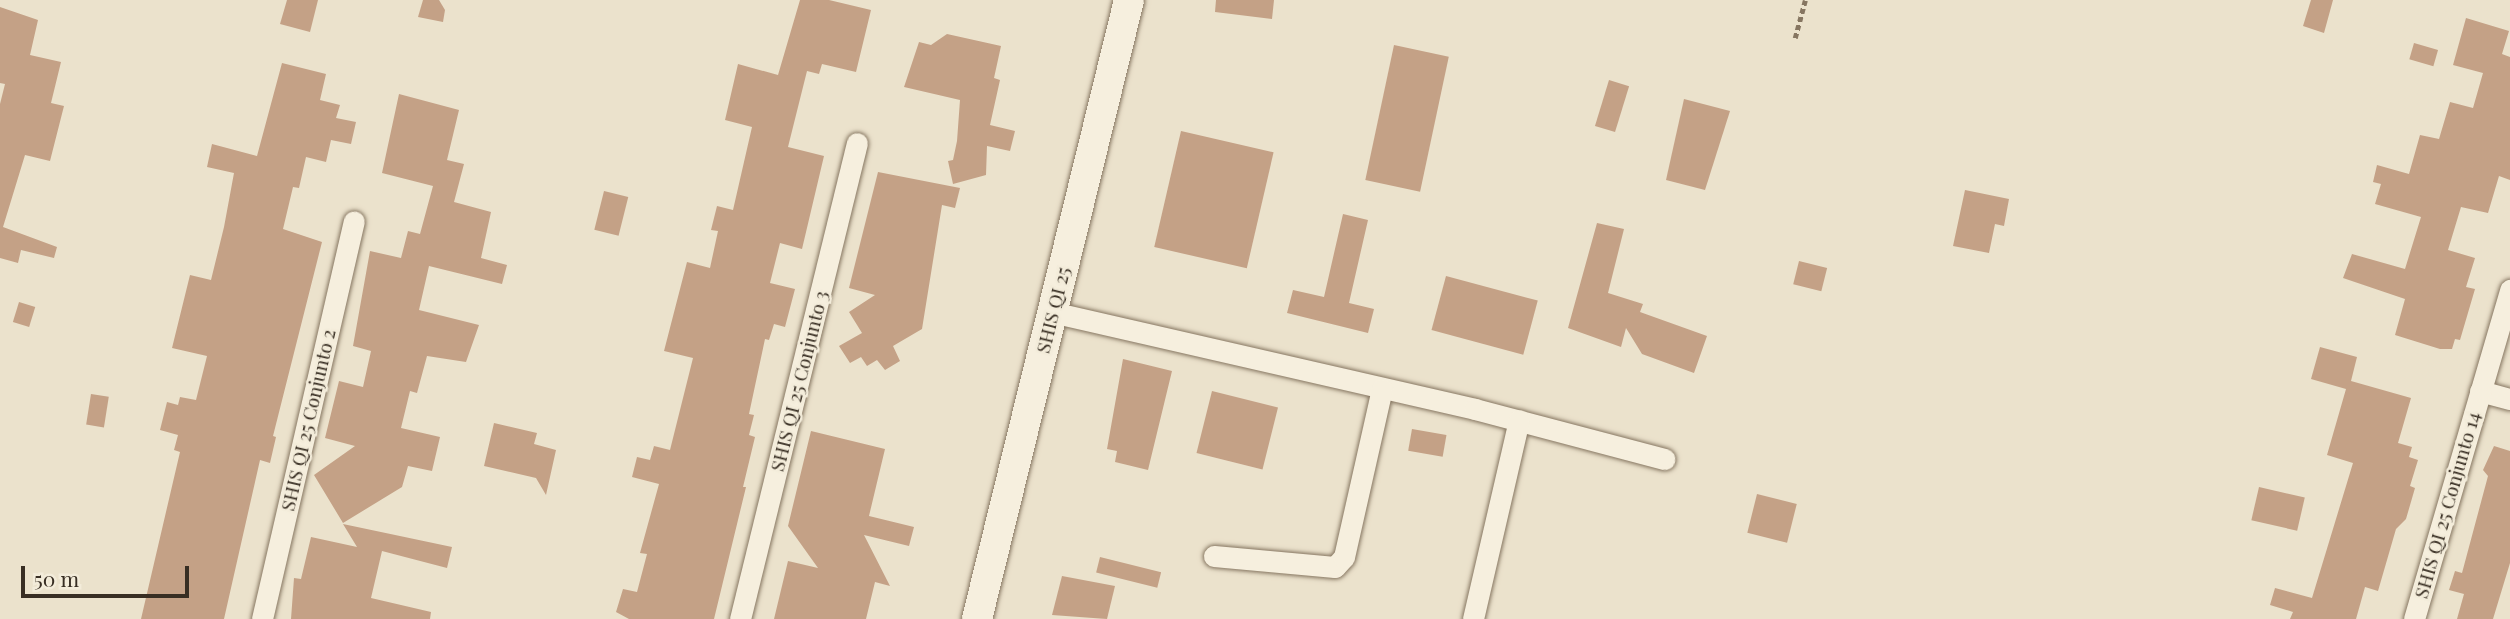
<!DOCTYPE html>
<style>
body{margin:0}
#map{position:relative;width:2510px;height:619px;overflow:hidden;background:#ebe2cc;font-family:"Playfair Display",serif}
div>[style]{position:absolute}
.building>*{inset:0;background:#c4a186;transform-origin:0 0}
.path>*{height:4.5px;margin-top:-2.25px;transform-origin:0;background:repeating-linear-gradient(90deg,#867661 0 5px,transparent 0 8.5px)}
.roads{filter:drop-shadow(0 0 2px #867661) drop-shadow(0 0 2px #867661)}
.street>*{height:21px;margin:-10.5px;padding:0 10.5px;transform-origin:10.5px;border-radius:10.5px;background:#f6efde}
.secondary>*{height:30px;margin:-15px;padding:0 15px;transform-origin:15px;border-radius:15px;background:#f6efde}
span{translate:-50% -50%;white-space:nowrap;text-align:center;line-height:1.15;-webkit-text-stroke:5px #f3ecda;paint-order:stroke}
.street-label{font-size:19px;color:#382e23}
.scale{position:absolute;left:21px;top:566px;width:168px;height:32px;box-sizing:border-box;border:4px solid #382e23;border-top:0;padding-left:9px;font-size:21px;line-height:24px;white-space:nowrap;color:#382e23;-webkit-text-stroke:5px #f3ecda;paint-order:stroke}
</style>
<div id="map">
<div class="building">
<div style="clip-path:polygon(287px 0,318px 0,310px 32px,280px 24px)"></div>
<div style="clip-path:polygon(423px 0,439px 0,445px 10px,443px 22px,418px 17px)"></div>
<div style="clip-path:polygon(800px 0,829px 0,871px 10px,856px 72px,822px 64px,819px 74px,807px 71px,788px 147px,824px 156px,802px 249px,780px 243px,770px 283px,795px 289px,785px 327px,774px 324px,769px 340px,765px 339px,749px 414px,754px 415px,749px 435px,755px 437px,743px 487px,746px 487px,714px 619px,629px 619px,616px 612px,623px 589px,637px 592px,647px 554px,640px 553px,659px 484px,632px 477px,637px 457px,650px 460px,654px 446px,670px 450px,693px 358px,664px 351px,687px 262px,710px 268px,718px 231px,711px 230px,717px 206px,733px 210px,752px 127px,725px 120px,738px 64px,778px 75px)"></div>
<div style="clip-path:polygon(1216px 0,1274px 0,1272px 19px,1215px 12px)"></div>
<div style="clip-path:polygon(2311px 0,2333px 0,2324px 33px,2303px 26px)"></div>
<div style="clip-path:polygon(0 7px,38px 20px,30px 55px,61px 62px,51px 103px,64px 106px,50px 161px,25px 155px,3px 227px,57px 247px,54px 258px,21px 250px,18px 263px,0 258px,0 104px,5px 84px,0 83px)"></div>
<div style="clip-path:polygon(2466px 18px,2509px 31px,2502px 54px,2510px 57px,2510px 180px,2499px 176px,2488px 213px,2461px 207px,2448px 250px,2475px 258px,2466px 287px,2475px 289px,2460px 340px,2455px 339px,2452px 349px,2440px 349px,2395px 335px,2405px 299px,2343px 278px,2352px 254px,2405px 269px,2421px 217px,2375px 204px,2381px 184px,2373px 182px,2377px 165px,2409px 174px,2420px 135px,2439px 139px,2450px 102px,2473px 108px,2483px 73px,2453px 65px)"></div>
<div style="clip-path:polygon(947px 34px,1001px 46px,994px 78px,1000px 80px,990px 125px,1015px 131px,1010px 151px,987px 146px,986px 175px,953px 184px,948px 161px,953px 160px,957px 141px,960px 100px,904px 87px,919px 42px,931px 45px)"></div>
<div style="left:2414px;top:43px;width:25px;height:17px;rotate:16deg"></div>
<div style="left:1394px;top:45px;width:56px;height:138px;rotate:12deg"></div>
<div style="clip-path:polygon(282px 63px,326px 74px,320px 100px,340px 105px,336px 118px,356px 122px,351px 144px,331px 140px,326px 162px,306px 157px,299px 188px,293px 187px,283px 229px,322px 242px,273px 436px,276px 437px,270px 463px,260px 460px,224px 619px,141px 619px,180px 452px,174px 450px,178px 435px,160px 430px,167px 402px,178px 405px,180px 397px,196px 400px,207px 356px,172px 348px,190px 275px,211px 280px,224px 227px,234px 173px,207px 167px,212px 144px,257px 156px)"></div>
<div style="left:1609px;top:80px;width:21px;height:48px;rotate:17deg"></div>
<div style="clip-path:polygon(399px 94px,459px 110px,447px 160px,464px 164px,454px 202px,491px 212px,481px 258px,507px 265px,502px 284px,429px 266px,419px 310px,479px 325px,466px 362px,427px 356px,417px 393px,410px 391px,401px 428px,440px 437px,432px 471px,408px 466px,402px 487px,343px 523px,314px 475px,355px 446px,325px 438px,339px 381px,363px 387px,371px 351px,353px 346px,370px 251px,401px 258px,408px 231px,420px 234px,433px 186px,382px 173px)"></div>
<div style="clip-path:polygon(1684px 99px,1730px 111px,1705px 190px,1666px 180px)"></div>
<div style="left:1181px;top:131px;width:95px;height:119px;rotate:13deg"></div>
<div style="clip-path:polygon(878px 172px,960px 188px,955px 208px,942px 205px,922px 329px,893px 346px,900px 361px,885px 370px,877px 360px,867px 366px,861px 357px,850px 363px,839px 346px,862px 333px,849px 312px,875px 295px,849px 288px)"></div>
<div style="clip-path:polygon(1965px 190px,2009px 199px,2004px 226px,1995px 224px,1989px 253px,1953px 246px)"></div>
<div style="left:604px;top:191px;width:25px;height:40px;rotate:14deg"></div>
<div style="clip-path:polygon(1343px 214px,1368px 220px,1349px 303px,1374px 309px,1368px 333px,1287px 313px,1293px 290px,1324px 297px)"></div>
<div style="clip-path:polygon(1597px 223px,1624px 229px,1608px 293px,1643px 304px,1640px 312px,1707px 336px,1694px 373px,1642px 354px,1626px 328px,1621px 347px,1568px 328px)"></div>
<div style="left:1799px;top:261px;width:29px;height:24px;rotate:14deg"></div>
<div style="left:1446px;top:276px;width:95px;height:56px;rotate:15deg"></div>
<div style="left:19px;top:302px;width:17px;height:21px;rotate:17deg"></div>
<div style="clip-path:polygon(2320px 347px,2357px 357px,2351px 381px,2411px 398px,2398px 443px,2412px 447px,2409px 457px,2418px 460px,2410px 486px,2415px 488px,2406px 519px,2396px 529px,2378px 591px,2365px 587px,2356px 619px,2290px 619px,2293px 612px,2270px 605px,2275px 588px,2312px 598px,2353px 463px,2327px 455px,2346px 389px,2311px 379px)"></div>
<div style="clip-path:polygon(1123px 359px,1172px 371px,1148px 470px,1115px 462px,1117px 451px,1107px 449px)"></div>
<div style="left:1212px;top:391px;width:68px;height:64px;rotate:14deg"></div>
<div style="left:91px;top:394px;width:18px;height:31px;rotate:9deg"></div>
<div style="clip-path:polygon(494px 423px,537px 433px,534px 444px,556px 450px,546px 495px,536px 478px,484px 466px)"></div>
<div style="left:1412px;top:429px;width:35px;height:22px;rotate:10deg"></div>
<div style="clip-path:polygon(811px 431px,885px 449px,869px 516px,914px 527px,909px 546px,864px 535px,890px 586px,875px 582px,866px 619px,774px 619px,788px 561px,818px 568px,788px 526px)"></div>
<div style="clip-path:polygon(2494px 446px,2510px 451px,2510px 563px,2493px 619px,2457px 619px,2464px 594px,2449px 590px,2455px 571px,2462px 573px,2488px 476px,2483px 470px)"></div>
<div style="left:2259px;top:487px;width:47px;height:34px;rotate:13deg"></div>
<div style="left:1757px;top:494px;width:41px;height:40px;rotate:14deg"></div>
<div style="clip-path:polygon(343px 524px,452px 547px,447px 568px,382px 551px,371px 598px,431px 612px,430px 619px,291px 619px,294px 578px,301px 579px,311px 537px,357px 547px)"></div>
<div style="left:1100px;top:557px;width:63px;height:16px;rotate:14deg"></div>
<div style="clip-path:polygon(1062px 576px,1115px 586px,1107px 619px,1052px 615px)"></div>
</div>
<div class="path">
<div style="left:1795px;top:38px;width:39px;rotate:-75deg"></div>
</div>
<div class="roads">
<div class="street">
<div style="left:1052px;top:312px;width:434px;rotate:12.9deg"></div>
<div style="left:1475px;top:409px;width:196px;rotate:14.8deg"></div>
<div style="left:2480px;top:391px;width:31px;rotate:15deg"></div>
<div style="left:1214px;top:556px;width:121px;rotate:5.2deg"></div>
<div style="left:1335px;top:567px;width:13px;rotate:-48deg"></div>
<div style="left:1344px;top:557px;width:172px;rotate:-77.3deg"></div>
<div style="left:262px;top:619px;width:408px;rotate:-77deg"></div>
<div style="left:740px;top:619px;width:490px;rotate:-76.2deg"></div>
<div style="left:1473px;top:619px;width:204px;rotate:-77deg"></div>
<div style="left:2414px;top:619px;width:343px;rotate:-73.7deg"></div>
</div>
<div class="secondary">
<div style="left:977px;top:619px;width:637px;rotate:-76.2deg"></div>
</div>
</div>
<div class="street-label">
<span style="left:1053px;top:310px;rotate:-76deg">SHIS QI 25</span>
<span style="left:799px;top:381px;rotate:-76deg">SHIS QI 25 Conjunto 3</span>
<span style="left:308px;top:420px;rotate:-77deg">SHIS QI 25 Conjunto 2</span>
<span style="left:2447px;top:505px;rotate:-74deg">SHIS QI 25 Conjunto 14</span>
</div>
<div class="scale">50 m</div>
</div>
